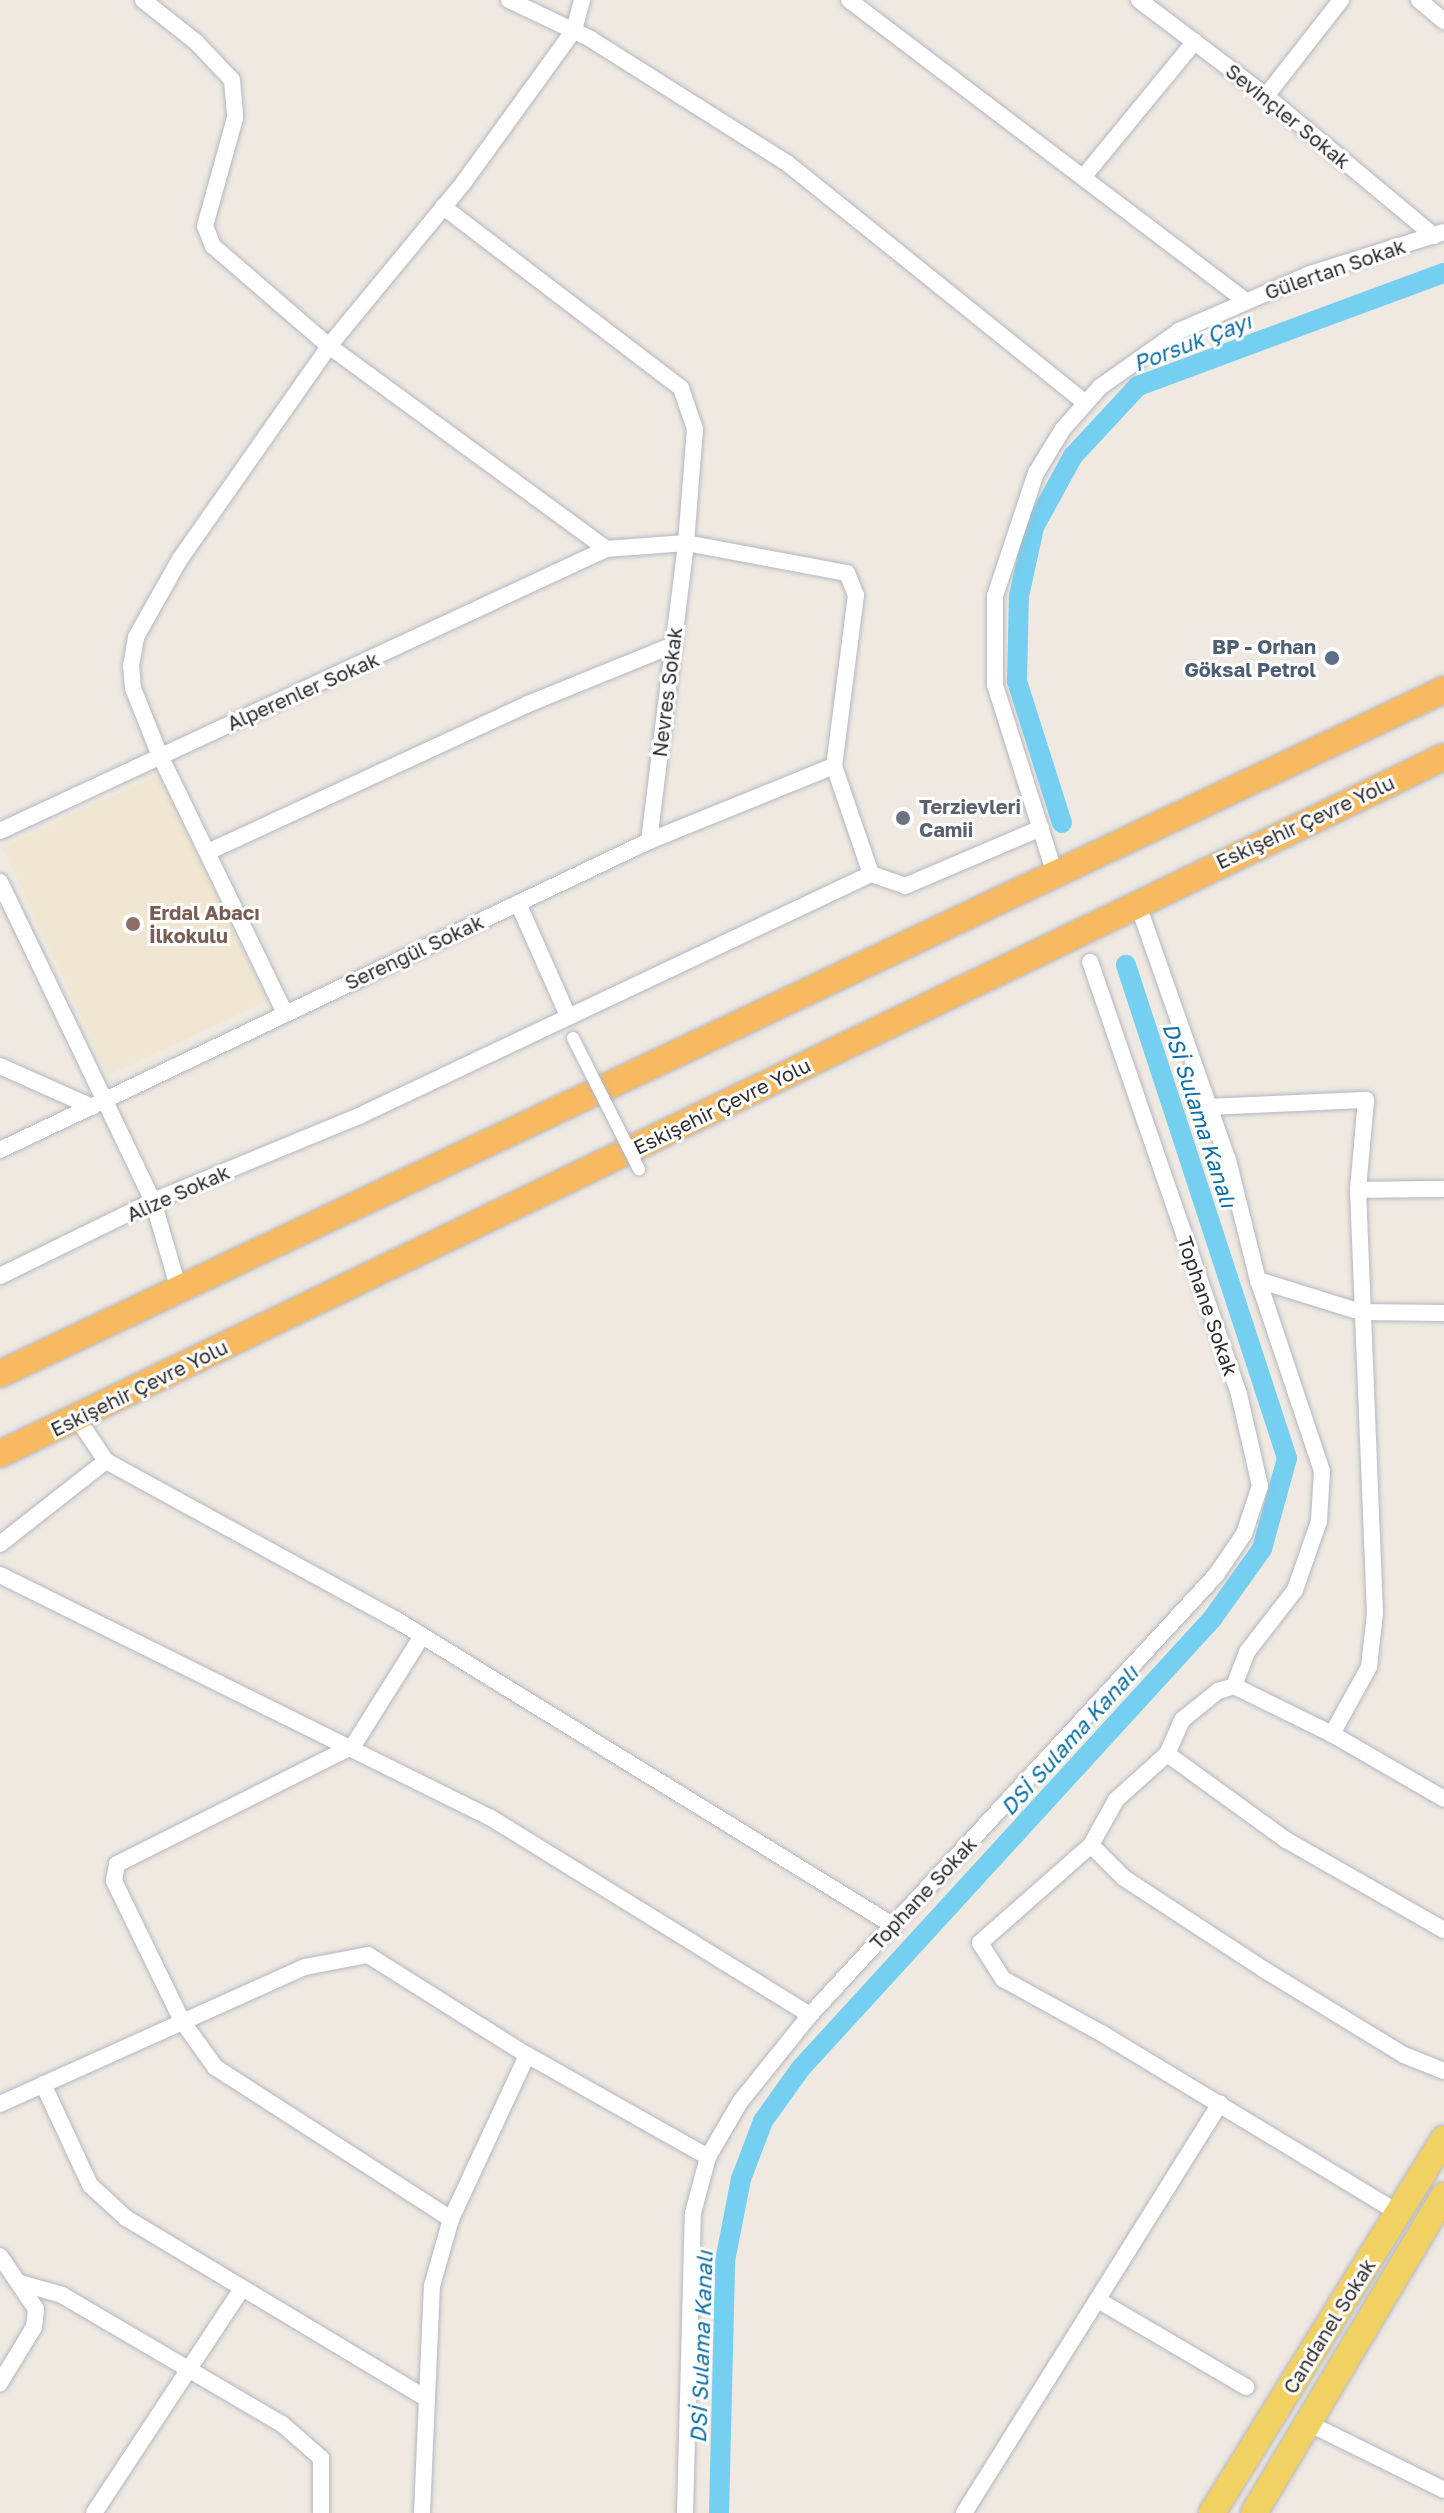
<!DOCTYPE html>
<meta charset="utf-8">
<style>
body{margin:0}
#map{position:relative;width:1444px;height:2513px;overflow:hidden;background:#efe9e1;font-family:"Golos Text",sans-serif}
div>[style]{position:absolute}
.education>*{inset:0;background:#f0e6d1;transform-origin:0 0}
.canal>*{height:20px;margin:-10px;padding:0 10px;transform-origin:10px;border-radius:10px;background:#75cff0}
.roads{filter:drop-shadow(0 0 2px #b4b7c1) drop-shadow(0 0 2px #b4b7c1)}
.minor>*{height:16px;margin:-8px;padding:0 8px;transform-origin:8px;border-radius:8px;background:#fff}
.primary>*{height:26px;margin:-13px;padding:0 13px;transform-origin:13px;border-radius:13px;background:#f2d163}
.trunk>*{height:26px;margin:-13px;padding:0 13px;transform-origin:13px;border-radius:13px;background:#f8ba60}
.bridges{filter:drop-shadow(0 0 2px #b4b7c1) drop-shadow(0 0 2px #b4b7c1)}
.pedestrian-bridge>*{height:12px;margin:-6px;padding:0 6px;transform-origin:6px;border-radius:6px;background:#fff}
.dots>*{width:22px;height:22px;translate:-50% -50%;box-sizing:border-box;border:4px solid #fff;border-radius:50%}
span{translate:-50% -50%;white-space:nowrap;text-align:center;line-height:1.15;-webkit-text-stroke:6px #fff;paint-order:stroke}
.street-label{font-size:20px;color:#2e2e2e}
.service-label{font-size:20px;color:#4e5e75;font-weight:700}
.right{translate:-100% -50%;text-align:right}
.worship-label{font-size:20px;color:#5b616d;font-weight:700}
.left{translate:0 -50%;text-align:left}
.education-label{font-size:20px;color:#785e54;font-weight:700}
.water-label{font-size:22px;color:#0d6fa3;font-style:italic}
</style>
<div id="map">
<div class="education">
<div style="left:160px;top:774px;width:251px;height:174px;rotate:65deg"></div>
</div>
<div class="canal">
<div style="left:1062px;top:823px;width:149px;rotate:-107.6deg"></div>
<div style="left:1017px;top:681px;width:85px;rotate:-88.7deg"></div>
<div style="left:1019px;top:596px;width:71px;rotate:-77.7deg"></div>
<div style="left:1034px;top:527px;width:81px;rotate:-61.2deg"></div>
<div style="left:1073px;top:456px;width:96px;rotate:-47.1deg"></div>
<div style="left:1138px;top:386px;width:326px;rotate:-20.3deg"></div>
<div style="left:719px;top:2513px;width:252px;rotate:-88.6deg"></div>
<div style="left:725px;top:2261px;width:84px;rotate:-79deg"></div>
<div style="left:741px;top:2179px;width:62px;rotate:-69.2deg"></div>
<div style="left:763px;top:2121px;width:65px;rotate:-54.4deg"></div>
<div style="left:801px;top:2068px;width:609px;rotate:-47.53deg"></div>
<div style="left:1212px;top:1619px;width:86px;rotate:-54.5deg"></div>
<div style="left:1262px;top:1549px;width:94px;rotate:-74.6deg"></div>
<div style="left:1287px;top:1458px;width:519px;rotate:-108.09deg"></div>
</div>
<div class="roads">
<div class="minor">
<div style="left:143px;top:0;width:68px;rotate:38.4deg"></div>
<div style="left:196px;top:42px;width:52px;rotate:46.5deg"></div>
<div style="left:232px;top:80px;width:38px;rotate:85deg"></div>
<div style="left:235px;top:118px;width:112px;rotate:105.5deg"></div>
<div style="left:205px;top:226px;width:22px;rotate:68deg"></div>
<div style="left:213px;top:246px;width:153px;rotate:40.8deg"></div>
<div style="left:329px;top:346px;width:343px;rotate:36.2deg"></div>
<div style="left:606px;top:549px;width:80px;rotate:-4.3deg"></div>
<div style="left:686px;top:543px;width:114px;rotate:-85.5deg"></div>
<div style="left:695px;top:429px;width:43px;rotate:-108.9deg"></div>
<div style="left:681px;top:388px;width:299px;rotate:-142.7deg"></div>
<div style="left:509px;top:0;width:89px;rotate:25.4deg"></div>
<div style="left:589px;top:38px;width:234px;rotate:32.3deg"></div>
<div style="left:787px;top:163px;width:383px;rotate:38.8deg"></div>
<div style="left:849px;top:0;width:497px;rotate:37.2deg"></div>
<div style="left:1139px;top:0;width:159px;rotate:37.1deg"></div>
<div style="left:1266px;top:96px;width:219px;rotate:39.8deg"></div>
<div style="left:1419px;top:0;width:33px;rotate:40deg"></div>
<div style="left:1266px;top:96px;width:122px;rotate:-52deg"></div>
<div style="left:1085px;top:175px;width:173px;rotate:-50.6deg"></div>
<div style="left:0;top:831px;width:668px;rotate:-24.95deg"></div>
<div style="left:649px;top:841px;width:300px;rotate:-82.9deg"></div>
<div style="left:686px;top:543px;width:164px;rotate:10.6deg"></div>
<div style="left:847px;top:573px;width:24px;rotate:68deg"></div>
<div style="left:856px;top:595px;width:172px;rotate:97.3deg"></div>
<div style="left:834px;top:766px;width:114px;rotate:71.1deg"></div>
<div style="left:210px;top:851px;width:350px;rotate:-24.8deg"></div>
<div style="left:528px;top:704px;width:157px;rotate:-22.1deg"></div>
<div style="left:1054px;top:871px;width:195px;rotate:-107.6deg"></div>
<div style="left:995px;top:685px;width:89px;rotate:-90deg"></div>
<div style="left:995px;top:596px;width:130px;rotate:-71.6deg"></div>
<div style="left:1036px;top:473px;width:52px;rotate:-58.5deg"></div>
<div style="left:1063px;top:429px;width:56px;rotate:-48.6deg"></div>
<div style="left:1100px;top:387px;width:97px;rotate:-35.3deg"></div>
<div style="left:1179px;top:331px;width:143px;rotate:-23.5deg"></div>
<div style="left:1310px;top:274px;width:140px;rotate:-17.4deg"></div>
<div style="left:0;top:882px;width:354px;rotate:64.4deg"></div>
<div style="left:153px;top:1201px;width:93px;rotate:73.7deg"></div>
<div style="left:518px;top:903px;width:124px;rotate:66.1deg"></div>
<div style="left:1138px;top:905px;width:270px;rotate:70.6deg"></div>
<div style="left:1228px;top:1160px;width:124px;rotate:76deg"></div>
<div style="left:1258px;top:1280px;width:108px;rotate:17.3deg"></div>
<div style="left:1361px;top:1312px;width:83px;rotate:0.7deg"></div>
<div style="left:285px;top:1013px;width:286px;rotate:-115.9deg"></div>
<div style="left:160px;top:756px;width:73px;rotate:-111.7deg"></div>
<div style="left:133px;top:688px;width:22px;rotate:-95deg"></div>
<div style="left:131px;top:666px;width:29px;rotate:-80deg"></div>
<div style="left:136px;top:637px;width:90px;rotate:-60.6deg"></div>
<div style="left:180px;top:559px;width:260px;rotate:-55deg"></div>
<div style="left:329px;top:346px;width:212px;rotate:-50.5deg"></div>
<div style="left:464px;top:182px;width:188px;rotate:-54.1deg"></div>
<div style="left:574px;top:30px;width:31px;rotate:-75deg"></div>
<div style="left:0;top:1066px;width:101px;rotate:24deg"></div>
<div style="left:1210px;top:1107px;width:156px;rotate:-2.6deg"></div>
<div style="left:1366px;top:1100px;width:90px;rotate:95.1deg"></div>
<div style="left:1358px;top:1190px;width:423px;rotate:87.7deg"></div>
<div style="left:1375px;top:1613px;width:54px;rotate:96.3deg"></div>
<div style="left:1369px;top:1667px;width:77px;rotate:118.9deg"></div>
<div style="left:0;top:1150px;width:719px;rotate:-25.46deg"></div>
<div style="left:649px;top:841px;width:200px;rotate:-22.1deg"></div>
<div style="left:1358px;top:1190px;width:86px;rotate:-0.7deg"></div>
<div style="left:0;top:1276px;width:170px;rotate:-26.1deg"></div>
<div style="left:153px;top:1201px;width:223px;rotate:-22.4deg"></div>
<div style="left:359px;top:1116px;width:566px;rotate:-25.3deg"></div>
<div style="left:871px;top:874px;width:36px;rotate:19deg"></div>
<div style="left:905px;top:886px;width:148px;rotate:-23.1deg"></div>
<div style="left:77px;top:1418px;width:52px;rotate:56deg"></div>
<div style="left:106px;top:1461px;width:329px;rotate:28.7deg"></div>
<div style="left:395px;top:1619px;width:586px;rotate:31.6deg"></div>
<div style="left:0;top:1544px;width:135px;rotate:-38.1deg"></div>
<div style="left:0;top:1575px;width:548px;rotate:26.33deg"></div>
<div style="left:491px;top:1818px;width:375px;rotate:31.7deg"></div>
<div style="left:422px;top:1636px;width:130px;rotate:122.1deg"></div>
<div style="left:353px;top:1746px;width:264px;rotate:153.4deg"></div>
<div style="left:117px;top:1864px;width:17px;rotate:100deg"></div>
<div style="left:114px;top:1881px;width:156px;rotate:64.1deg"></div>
<div style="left:182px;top:2021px;width:57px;rotate:54.3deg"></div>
<div style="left:215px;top:2067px;width:281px;rotate:32.8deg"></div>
<div style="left:1234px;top:1686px;width:109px;rotate:26.1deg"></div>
<div style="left:1332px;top:1734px;width:129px;rotate:30.1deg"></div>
<div style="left:1167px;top:1754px;width:37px;rotate:-66deg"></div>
<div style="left:1182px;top:1720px;width:46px;rotate:-38.9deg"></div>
<div style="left:1218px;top:1691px;width:17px;rotate:-17deg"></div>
<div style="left:1234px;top:1686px;width:36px;rotate:-69deg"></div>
<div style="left:1247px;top:1652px;width:78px;rotate:-52.3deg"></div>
<div style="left:1295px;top:1590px;width:73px;rotate:-70.8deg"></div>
<div style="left:1319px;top:1521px;width:50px;rotate:-86.6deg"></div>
<div style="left:1322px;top:1471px;width:201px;rotate:-108.5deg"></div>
<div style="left:1091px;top:1845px;width:148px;rotate:138.6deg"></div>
<div style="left:980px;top:1943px;width:43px;rotate:57.4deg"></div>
<div style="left:1003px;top:1979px;width:114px;rotate:28.8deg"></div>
<div style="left:1103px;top:2034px;width:347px;rotate:31.2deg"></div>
<div style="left:1444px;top:1930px;width:182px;rotate:-150.3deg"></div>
<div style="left:1286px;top:1840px;width:147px;rotate:-144.1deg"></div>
<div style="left:1167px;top:1754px;width:69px;rotate:138deg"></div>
<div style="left:1116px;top:1800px;width:51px;rotate:119.1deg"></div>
<div style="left:1091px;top:1845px;width:47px;rotate:45deg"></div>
<div style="left:1124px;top:1878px;width:166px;rotate:33.2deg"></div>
<div style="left:1263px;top:1969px;width:165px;rotate:31.4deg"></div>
<div style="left:1404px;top:2055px;width:43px;rotate:21.8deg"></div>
<div style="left:43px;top:2084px;width:111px;rotate:65deg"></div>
<div style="left:90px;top:2185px;width:49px;rotate:42.5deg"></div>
<div style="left:126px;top:2218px;width:350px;rotate:31deg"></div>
<div style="left:0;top:2104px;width:334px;rotate:-24.2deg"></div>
<div style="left:305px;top:1967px;width:64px;rotate:-10.8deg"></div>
<div style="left:368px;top:1955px;width:188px;rotate:32.2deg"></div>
<div style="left:527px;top:2055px;width:208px;rotate:29.4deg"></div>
<div style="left:0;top:2256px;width:64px;rotate:55.8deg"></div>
<div style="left:36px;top:2309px;width:18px;rotate:96deg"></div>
<div style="left:34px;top:2327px;width:66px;rotate:121.3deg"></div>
<div style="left:20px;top:2283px;width:44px;rotate:15.9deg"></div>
<div style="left:62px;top:2295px;width:255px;rotate:30.4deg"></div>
<div style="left:282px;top:2424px;width:52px;rotate:41.1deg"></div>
<div style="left:321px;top:2458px;width:55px;rotate:90deg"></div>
<div style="left:1098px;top:2300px;width:172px;rotate:30.4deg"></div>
<div style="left:1310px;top:2424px;width:149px;rotate:26.2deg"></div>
<div style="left:94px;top:2513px;width:267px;rotate:-56.6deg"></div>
<div style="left:422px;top:2513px;width:227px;rotate:-87.5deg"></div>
<div style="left:432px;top:2286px;width:70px;rotate:-74.2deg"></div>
<div style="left:451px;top:2219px;width:181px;rotate:-65.1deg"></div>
<div style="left:685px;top:2513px;width:300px;rotate:-88.5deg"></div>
<div style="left:693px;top:2213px;width:58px;rotate:-75deg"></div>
<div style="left:708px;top:2157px;width:64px;rotate:-59.8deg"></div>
<div style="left:740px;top:2102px;width:112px;rotate:-51.2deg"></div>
<div style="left:810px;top:2015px;width:599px;rotate:-47.3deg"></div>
<div style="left:1216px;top:1575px;width:50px;rotate:-55.7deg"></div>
<div style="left:1244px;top:1534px;width:51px;rotate:-71.6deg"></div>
<div style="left:1260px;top:1486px;width:94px;rotate:-102.9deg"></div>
<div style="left:1239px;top:1394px;width:457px;rotate:-109deg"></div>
<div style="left:964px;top:2513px;width:483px;rotate:-58deg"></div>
</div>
<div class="primary">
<div style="left:1212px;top:2513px;width:440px;rotate:-58.2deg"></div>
<div style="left:1254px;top:2513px;width:370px;rotate:-59.1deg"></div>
</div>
<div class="trunk">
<div style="left:0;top:1374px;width:1598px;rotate:-25.35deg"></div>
<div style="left:0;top:1454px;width:1603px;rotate:-25.77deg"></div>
</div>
</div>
<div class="bridges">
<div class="pedestrian-bridge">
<div style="left:573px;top:1038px;width:147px;rotate:63.3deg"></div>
</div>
</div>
<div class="dots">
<div style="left:1332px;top:658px;background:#5c6f8a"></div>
<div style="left:903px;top:818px;background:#6b7280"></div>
<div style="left:133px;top:924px;background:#8d6e63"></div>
</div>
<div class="street-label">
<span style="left:1288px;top:116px;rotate:39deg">Sevinçler Sokak</span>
<span style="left:1335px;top:269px;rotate:-19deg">Gülertan Sokak</span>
<span style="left:303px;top:691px;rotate:-24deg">Alperenler Sokak</span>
<span style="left:667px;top:692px;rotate:-83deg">Nevres Sokak</span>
<span style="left:1305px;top:822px;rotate:-25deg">Eskişehir Çevre Yolu</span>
<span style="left:414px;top:952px;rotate:-25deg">Serengül Sokak</span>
<span style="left:722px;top:1106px;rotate:-26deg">Eskişehir Çevre Yolu</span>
<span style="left:178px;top:1193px;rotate:-24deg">Alize Sokak</span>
<span style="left:1208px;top:1306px;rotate:71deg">Tophane Sokak</span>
<span style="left:139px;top:1388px;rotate:-26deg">Eskişehir Çevre Yolu</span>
<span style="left:923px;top:1893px;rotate:-47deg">Tophane Sokak</span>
<span style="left:1329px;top:2326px;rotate:-58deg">Candanel Sokak</span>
</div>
<div class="service-label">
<span class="right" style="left:1316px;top:658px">BP - Orhan<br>Göksal Petrol</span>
</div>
<div class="worship-label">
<span class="left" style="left:919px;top:818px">Terzievleri<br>Camii</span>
</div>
<div class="education-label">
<span class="left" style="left:149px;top:924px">Erdal Abacı<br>İlkokulu</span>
</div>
<div class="water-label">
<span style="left:1192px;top:342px;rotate:-21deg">Porsuk Çayı</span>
<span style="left:1200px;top:1115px;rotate:72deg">DSİ Sulama Kanalı</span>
<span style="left:1069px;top:1740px;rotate:-48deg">DSİ Sulama Kanalı</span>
<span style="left:701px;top:2347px;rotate:-88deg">DSİ Sulama Kanalı</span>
</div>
</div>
